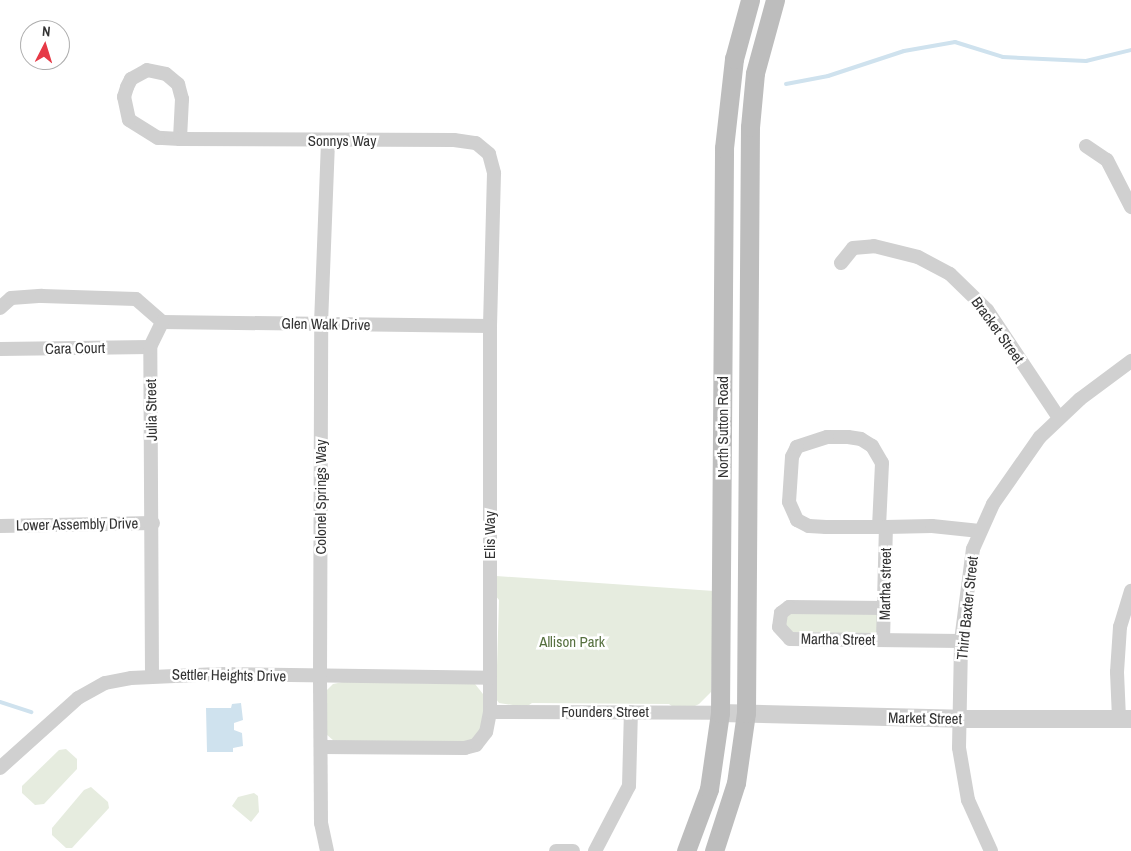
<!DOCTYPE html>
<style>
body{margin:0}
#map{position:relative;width:1131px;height:851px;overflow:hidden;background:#fff;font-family:"Archivo Narrow",sans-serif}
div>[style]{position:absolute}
.green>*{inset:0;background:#e6ecdf}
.water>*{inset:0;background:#cfe2ee}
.stream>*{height:4px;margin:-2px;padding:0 2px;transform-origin:2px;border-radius:2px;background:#cfe2ee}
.minor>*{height:14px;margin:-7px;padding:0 7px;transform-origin:7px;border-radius:7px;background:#d0d0d0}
.tertiary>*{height:18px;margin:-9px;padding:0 9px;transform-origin:9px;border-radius:9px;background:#d0d0d0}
.secondary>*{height:19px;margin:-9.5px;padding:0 9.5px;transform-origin:9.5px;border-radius:9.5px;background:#bdbdbd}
span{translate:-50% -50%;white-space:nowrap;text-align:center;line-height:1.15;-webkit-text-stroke:5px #fff;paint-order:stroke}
.street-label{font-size:15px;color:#333}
.park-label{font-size:15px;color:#56703f}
.north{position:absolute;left:20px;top:20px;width:50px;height:50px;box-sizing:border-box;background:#fff;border:1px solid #adadad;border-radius:50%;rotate:5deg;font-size:14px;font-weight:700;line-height:20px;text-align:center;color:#333}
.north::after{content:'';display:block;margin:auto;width:18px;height:22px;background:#e63946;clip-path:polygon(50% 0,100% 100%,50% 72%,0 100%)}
</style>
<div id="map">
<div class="green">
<div style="clip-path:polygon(496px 576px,714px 591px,711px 692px,699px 704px,691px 708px,673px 707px,669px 704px,532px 703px,526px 707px,499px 703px,496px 699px,499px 600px,495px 595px)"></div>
<div style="clip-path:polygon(879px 612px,879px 634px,786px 632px,785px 614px)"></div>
<div style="clip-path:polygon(343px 682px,475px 684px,483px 694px,483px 727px,469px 742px,334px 741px,326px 734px,327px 690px,333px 684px)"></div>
<div style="clip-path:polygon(66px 749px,77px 759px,77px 769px,44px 804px,35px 805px,22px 793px,22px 786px,59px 750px)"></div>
<div style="clip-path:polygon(91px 787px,108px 802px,109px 808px,72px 848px,66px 848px,52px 835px,52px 828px,84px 790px)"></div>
<div style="clip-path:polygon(254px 793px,258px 796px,259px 812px,251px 822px,232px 806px,238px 797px)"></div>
</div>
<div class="water">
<div style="clip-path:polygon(241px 703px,243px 720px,234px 723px,234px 730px,242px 733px,243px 746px,233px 748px,233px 752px,207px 752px,206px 708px,231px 708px,232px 704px)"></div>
</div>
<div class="stream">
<div style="left:786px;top:84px;width:43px;rotate:-10.8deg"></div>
<div style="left:828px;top:76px;width:80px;rotate:-18.2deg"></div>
<div style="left:904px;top:51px;width:52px;rotate:-10deg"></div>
<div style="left:955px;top:42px;width:50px;rotate:17.4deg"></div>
<div style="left:1003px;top:57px;width:83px;rotate:2.8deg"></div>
<div style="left:1086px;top:61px;width:46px;rotate:-13.7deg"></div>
<div style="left:0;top:702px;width:33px;rotate:18deg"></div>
</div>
<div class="minor">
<div style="left:147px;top:70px;width:19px;rotate:12deg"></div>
<div style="left:166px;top:74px;width:16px;rotate:40deg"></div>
<div style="left:178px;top:84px;width:16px;rotate:75deg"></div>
<div style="left:182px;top:99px;width:40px;rotate:92.9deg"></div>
<div style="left:180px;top:139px;width:22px;rotate:-177deg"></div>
<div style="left:158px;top:138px;width:34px;rotate:-148deg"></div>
<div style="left:129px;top:120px;width:24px;rotate:-102deg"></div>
<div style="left:124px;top:97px;width:10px;rotate:-73deg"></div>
<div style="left:127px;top:87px;width:9px;rotate:-63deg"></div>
<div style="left:131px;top:79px;width:18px;rotate:-29deg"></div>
<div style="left:180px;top:139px;width:274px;rotate:0.2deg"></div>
<div style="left:454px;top:140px;width:22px;rotate:8deg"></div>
<div style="left:476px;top:143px;width:17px;rotate:40deg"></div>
<div style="left:489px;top:154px;width:20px;rotate:75deg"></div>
<div style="left:494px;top:173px;width:153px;rotate:91.5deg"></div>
<div style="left:490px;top:326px;width:386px;rotate:90deg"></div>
<div style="left:490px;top:712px;width:20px;rotate:101deg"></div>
<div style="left:486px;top:732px;width:16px;rotate:128deg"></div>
<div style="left:476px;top:745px;width:11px;rotate:165deg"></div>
<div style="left:465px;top:748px;width:144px;rotate:-179.6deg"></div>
<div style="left:1086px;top:146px;width:25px;rotate:34deg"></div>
<div style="left:1107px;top:160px;width:53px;rotate:62.9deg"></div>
<div style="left:841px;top:263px;width:19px;rotate:-51deg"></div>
<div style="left:853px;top:248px;width:21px;rotate:-5deg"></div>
<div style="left:874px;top:246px;width:45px;rotate:14deg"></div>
<div style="left:918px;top:257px;width:36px;rotate:28deg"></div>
<div style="left:950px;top:274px;width:52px;rotate:44.2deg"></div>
<div style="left:987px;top:310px;width:130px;rotate:56.3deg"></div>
<div style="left:0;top:308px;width:15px;rotate:-42deg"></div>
<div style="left:11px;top:298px;width:31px;rotate:-4deg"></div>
<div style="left:42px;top:296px;width:94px;rotate:1.8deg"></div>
<div style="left:136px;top:299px;width:35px;rotate:41deg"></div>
<div style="left:162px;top:322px;width:328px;rotate:0.7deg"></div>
<div style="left:0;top:349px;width:150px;rotate:-0.8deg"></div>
<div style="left:0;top:526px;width:153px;rotate:-1.1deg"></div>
<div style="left:879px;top:527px;width:64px;rotate:-87.3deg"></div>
<div style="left:882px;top:463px;width:20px;rotate:-120deg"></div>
<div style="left:872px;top:446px;width:13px;rotate:-148deg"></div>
<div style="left:861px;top:439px;width:13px;rotate:-171deg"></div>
<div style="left:848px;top:437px;width:21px;rotate:180deg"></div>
<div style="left:827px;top:437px;width:32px;rotate:162deg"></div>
<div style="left:797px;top:447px;width:11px;rotate:117deg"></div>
<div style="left:792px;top:457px;width:45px;rotate:93.8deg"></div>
<div style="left:789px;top:502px;width:20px;rotate:66deg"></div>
<div style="left:797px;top:520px;width:13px;rotate:27deg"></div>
<div style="left:809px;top:526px;width:17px;rotate:3deg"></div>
<div style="left:826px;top:527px;width:60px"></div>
<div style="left:886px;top:527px;width:46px;rotate:-1.2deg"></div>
<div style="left:932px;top:526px;width:48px;rotate:5.9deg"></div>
<div style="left:884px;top:608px;width:95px;rotate:-179.4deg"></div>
<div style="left:789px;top:607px;width:10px;rotate:143deg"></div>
<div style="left:781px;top:613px;width:14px;rotate:98deg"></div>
<div style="left:779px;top:627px;width:16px;rotate:47deg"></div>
<div style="left:790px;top:639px;width:171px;rotate:0.7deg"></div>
<div style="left:883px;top:640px;width:113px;rotate:-88.5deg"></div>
<div style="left:152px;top:675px;width:328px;rotate:-90.3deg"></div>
<div style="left:150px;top:347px;width:28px;rotate:-64deg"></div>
<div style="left:490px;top:712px;width:230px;rotate:0.2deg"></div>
<div style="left:1119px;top:718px;width:46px;rotate:-92.5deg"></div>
<div style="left:1117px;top:672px;width:45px;rotate:-86.2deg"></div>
<div style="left:1120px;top:627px;width:38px;rotate:-73deg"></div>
<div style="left:0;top:768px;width:105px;rotate:-41.9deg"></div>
<div style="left:78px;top:698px;width:31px;rotate:-29deg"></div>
<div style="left:105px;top:683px;width:26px;rotate:-11deg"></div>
<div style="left:131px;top:678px;width:87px;rotate:-2.6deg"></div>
<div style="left:218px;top:674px;width:272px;rotate:0.8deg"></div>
<div style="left:327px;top:851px;width:29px;rotate:-102deg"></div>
<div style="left:321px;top:823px;width:147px;rotate:-90.4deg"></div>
<div style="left:320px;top:676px;width:352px;rotate:-89.8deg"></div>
<div style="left:321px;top:324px;width:182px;rotate:-87.8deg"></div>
<div style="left:556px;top:851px;width:17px"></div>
<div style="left:595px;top:851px;width:73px;rotate:-62.4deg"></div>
<div style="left:629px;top:786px;width:74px;rotate:-88.5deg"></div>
<div style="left:991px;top:851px;width:56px;rotate:-114.3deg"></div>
<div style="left:968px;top:800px;width:53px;rotate:-99.8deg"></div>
<div style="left:959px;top:748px;width:107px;rotate:-88.9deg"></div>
<div style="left:961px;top:641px;width:93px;rotate:-82.6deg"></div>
<div style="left:973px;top:549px;width:49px;rotate:-66deg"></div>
<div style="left:993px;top:504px;width:82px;rotate:-55deg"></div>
<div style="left:1040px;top:437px;width:55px;rotate:-43.5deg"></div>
<div style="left:1080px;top:399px;width:64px;rotate:-36.7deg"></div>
</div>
<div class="tertiary">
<div style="left:720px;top:713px;width:240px;rotate:1.4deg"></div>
<div style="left:960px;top:719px;width:171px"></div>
</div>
<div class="secondary">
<div style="left:686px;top:851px;width:66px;rotate:-69.6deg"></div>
<div style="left:709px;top:789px;width:77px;rotate:-81.8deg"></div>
<div style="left:720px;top:713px;width:565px;rotate:-89.59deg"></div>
<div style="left:724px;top:148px;width:90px;rotate:-83.6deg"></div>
<div style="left:734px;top:59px;width:61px;rotate:-74.8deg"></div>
<div style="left:714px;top:851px;width:71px;rotate:-72.1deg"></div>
<div style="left:736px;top:783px;width:71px;rotate:-81.9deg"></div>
<div style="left:746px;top:713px;width:586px;rotate:-89.61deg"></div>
<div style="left:750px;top:127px;width:54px;rotate:-84.7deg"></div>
<div style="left:755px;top:73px;width:76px;rotate:-74.7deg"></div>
</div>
<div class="street-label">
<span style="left:342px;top:141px">Sonnys Way</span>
<span style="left:326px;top:324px;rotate:1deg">Glen Walk Drive</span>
<span style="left:998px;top:330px;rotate:54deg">Bracket Street</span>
<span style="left:75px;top:348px;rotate:-1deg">Cara Court</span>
<span style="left:151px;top:410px;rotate:-91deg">Julia Street</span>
<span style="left:723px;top:427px;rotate:-90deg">North Sutton Road</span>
<span style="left:321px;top:497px;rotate:-90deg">Colonel Springs Way</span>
<span style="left:77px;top:524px;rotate:-1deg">Lower Assembly Drive</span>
<span style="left:490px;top:535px;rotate:-90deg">Elis Way</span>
<span style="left:885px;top:584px;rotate:-89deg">Martha street</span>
<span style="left:967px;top:608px;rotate:-84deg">Third Baxter Street</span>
<span style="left:838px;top:639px;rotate:1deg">Martha Street</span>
<span style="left:229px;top:675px;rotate:1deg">Settler Heights Drive</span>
<span style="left:605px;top:712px">Founders Street</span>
<span style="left:925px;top:718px;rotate:1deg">Market Street</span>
</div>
<div class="park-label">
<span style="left:572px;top:642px">Allison Park</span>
</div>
<div class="north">N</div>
</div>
